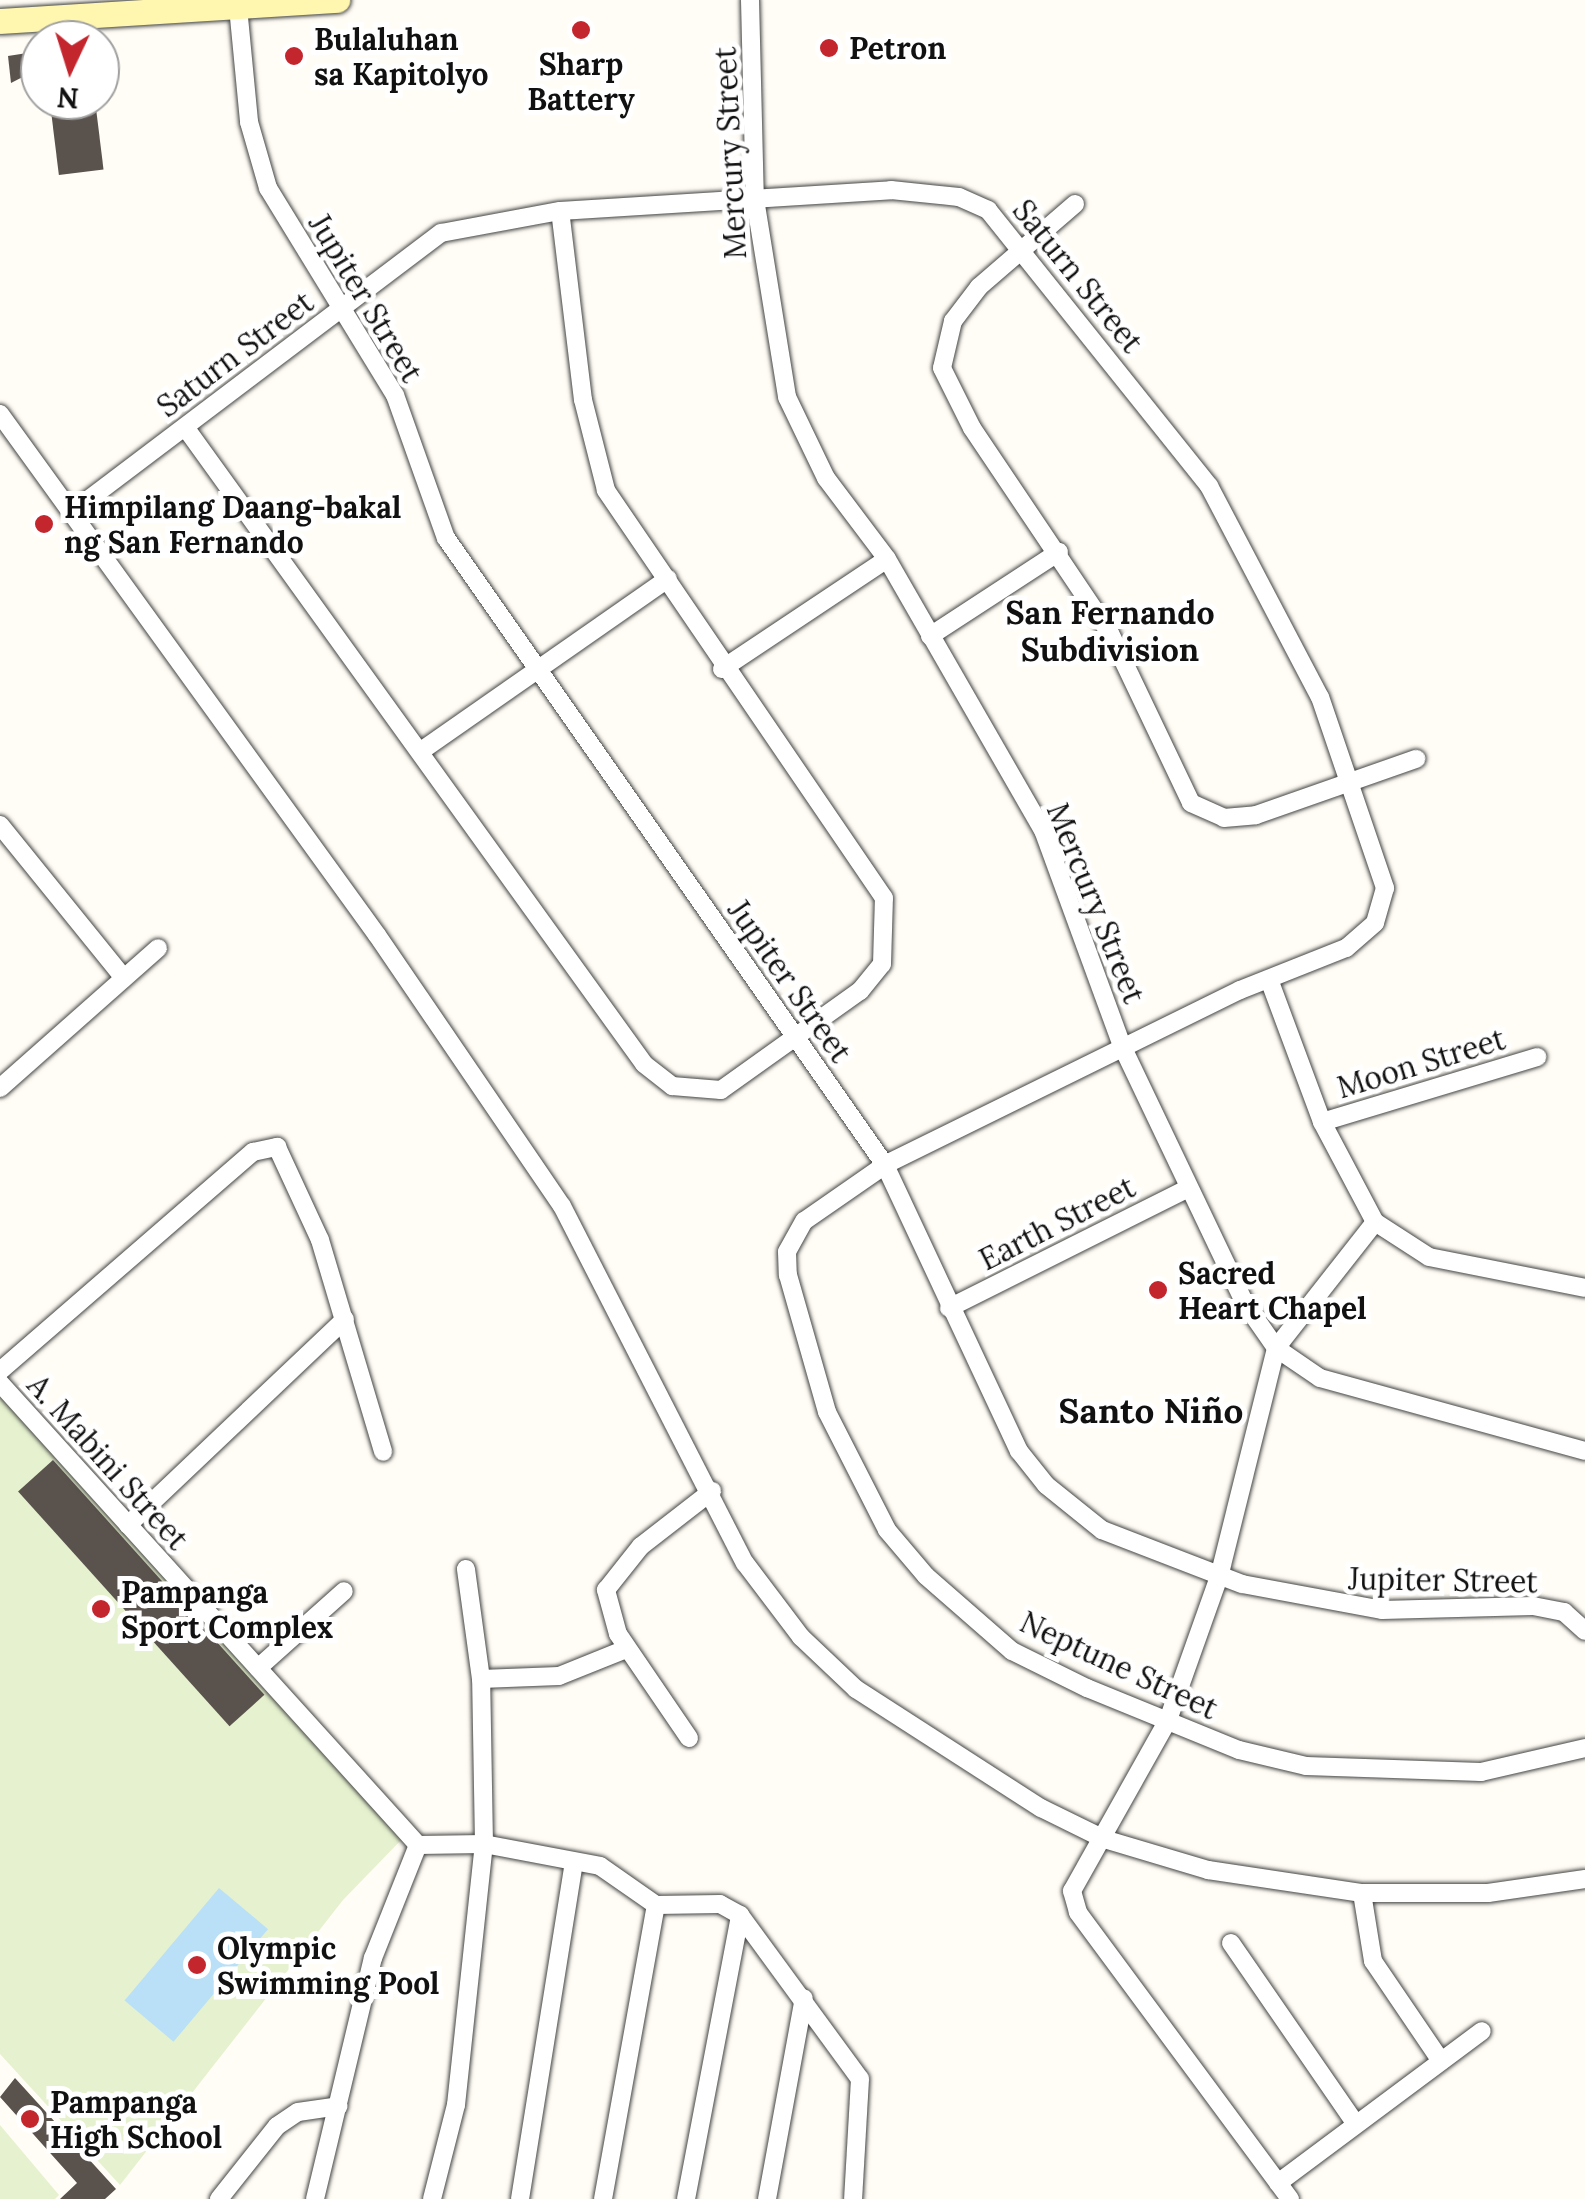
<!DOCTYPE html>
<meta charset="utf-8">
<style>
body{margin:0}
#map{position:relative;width:1585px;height:2199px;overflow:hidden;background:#fffdf5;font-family:Lora,serif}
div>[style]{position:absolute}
.pitch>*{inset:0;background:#e6f2cf}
.water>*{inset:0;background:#b9e0f7;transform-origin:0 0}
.building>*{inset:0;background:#5a524d;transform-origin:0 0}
.roads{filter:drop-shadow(0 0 2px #444) drop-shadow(0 0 2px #444)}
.minor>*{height:18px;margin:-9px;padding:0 9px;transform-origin:9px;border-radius:9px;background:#fff}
.secondary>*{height:25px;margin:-12.5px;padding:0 12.5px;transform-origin:12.5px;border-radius:12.5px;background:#fff6b0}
.dots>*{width:28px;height:28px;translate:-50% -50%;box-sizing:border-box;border:5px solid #fff;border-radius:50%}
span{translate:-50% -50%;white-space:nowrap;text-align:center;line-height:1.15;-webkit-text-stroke:10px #fff;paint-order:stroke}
.poi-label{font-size:30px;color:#111;font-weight:700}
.left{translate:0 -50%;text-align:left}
.street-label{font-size:30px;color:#111}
.neighbourhood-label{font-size:32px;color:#111;font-weight:700}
.quarter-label{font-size:35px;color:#111;font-weight:700}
.north{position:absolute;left:20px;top:20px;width:100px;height:100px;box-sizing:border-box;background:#fff;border:2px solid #a0a0a0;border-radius:50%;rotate:184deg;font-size:28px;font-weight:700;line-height:40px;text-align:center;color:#111}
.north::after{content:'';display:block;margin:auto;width:35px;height:45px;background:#c4262e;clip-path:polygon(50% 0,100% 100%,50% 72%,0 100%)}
</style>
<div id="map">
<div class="pitch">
<div style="clip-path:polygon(0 1382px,405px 1836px,343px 1900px,120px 2185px,0 2054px)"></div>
<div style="clip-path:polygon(0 2125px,59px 2195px,55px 2199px,0 2199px)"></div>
</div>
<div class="water">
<div style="left:219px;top:1888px;width:64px;height:147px;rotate:40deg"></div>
</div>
<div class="building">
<div style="clip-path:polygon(40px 51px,40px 68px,11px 83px,8px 56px)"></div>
<div style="left:95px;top:100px;width:70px;height:45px;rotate:83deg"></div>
<div style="left:53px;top:1460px;width:316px;height:47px;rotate:48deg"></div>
<div style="clip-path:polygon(15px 2078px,116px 2189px,105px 2199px,60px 2199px,77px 2183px,0 2097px)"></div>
</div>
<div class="roads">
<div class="minor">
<div style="left:750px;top:0;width:199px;rotate:88.6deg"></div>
<div style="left:755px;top:199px;width:201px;rotate:80.8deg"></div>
<div style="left:787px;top:397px;width:90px;rotate:64.3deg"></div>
<div style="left:826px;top:478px;width:101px;rotate:53deg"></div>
<div style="left:887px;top:559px;width:313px;rotate:60.1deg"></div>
<div style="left:1043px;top:830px;width:230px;rotate:69.9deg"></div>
<div style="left:1122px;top:1046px;width:284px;rotate:64.5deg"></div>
<div style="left:1244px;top:1302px;width:56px;rotate:55.2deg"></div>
<div style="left:1276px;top:1348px;width:53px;rotate:34.3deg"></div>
<div style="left:1320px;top:1378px;width:275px;rotate:15.4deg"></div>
<div style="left:238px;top:7px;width:116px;rotate:84.5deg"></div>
<div style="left:249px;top:122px;width:69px;rotate:73.9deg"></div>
<div style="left:268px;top:188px;width:243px;rotate:58.5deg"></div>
<div style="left:395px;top:395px;width:152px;rotate:70.4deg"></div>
<div style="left:446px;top:538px;width:765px;rotate:55deg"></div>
<div style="left:885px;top:1165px;width:316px;rotate:64.9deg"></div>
<div style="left:1019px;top:1451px;width:43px;rotate:51.5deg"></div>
<div style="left:1046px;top:1485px;width:72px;rotate:38.8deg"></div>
<div style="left:1102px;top:1530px;width:150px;rotate:21.1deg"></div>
<div style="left:1242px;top:1584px;width:142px;rotate:10.5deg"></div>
<div style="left:1382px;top:1610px;width:151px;rotate:-1.5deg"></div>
<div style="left:1533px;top:1606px;width:32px;rotate:11deg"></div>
<div style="left:1564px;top:1612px;width:28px;rotate:42deg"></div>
<div style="left:1075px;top:204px;width:127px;rotate:139.2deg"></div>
<div style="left:979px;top:287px;width:43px;rotate:127.4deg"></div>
<div style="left:953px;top:321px;width:48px;rotate:103.2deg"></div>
<div style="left:942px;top:368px;width:67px;rotate:63.4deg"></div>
<div style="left:972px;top:428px;width:247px;rotate:56.1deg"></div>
<div style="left:1110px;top:633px;width:188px;rotate:64.5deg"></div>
<div style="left:1191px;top:803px;width:36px;rotate:24deg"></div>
<div style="left:1224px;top:818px;width:32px;rotate:-5deg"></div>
<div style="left:1256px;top:815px;width:170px;rotate:-19.3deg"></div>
<div style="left:0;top:414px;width:643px;rotate:54.11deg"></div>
<div style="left:377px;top:935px;width:328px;rotate:55.7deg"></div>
<div style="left:562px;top:1206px;width:401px;rotate:62.9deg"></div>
<div style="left:745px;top:1563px;width:93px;rotate:52.9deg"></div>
<div style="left:801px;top:1637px;width:76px;rotate:43.4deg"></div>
<div style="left:856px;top:1689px;width:220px;rotate:32.8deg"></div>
<div style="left:1041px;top:1808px;width:70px;rotate:26.2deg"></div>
<div style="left:1104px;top:1839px;width:109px;rotate:16.6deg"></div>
<div style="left:1208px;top:1870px;width:156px;rotate:8.5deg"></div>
<div style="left:1362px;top:1893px;width:126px"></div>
<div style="left:1488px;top:1893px;width:98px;rotate:-8.2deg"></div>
<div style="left:185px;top:427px;width:785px;rotate:54.22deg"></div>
<div style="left:644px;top:1064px;width:36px;rotate:38deg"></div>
<div style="left:672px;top:1086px;width:49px;rotate:4.7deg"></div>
<div style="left:721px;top:1090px;width:171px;rotate:-35.5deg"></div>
<div style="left:860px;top:991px;width:35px;rotate:-51deg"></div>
<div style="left:882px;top:964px;width:66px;rotate:-88.3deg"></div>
<div style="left:884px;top:898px;width:494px;rotate:-124.3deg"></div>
<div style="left:606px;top:490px;width:93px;rotate:-104.3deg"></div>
<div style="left:583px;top:400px;width:190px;rotate:-96.9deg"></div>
<div style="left:72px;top:512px;width:463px;rotate:-37.1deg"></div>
<div style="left:441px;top:233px;width:121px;rotate:-10.5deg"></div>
<div style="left:560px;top:211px;width:332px;rotate:-3.6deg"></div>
<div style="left:891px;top:190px;width:68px;rotate:5.9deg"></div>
<div style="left:959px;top:197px;width:32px;rotate:24deg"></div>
<div style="left:988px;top:210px;width:354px;rotate:51.3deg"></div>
<div style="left:1209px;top:486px;width:238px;rotate:62.3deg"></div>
<div style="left:1320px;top:697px;width:202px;rotate:71.2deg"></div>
<div style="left:1385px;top:888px;width:36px;rotate:106deg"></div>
<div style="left:1375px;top:923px;width:38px;rotate:139deg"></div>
<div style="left:1346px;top:948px;width:114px;rotate:158.4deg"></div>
<div style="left:1240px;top:990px;width:396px;rotate:153.8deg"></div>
<div style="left:885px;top:1165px;width:98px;rotate:145.3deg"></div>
<div style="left:804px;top:1221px;width:35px;rotate:119deg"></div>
<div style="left:787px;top:1252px;width:23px;rotate:88deg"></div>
<div style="left:788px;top:1275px;width:142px;rotate:74.1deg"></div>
<div style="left:827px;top:1412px;width:132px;rotate:63deg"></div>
<div style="left:887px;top:1530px;width:60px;rotate:49.7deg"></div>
<div style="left:926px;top:1576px;width:114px;rotate:41.1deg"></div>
<div style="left:1012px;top:1651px;width:84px;rotate:26.3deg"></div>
<div style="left:1087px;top:1688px;width:164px;rotate:22.2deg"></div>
<div style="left:1239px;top:1750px;width:69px;rotate:13.4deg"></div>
<div style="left:1306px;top:1766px;width:175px;rotate:2deg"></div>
<div style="left:1481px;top:1772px;width:107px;rotate:-13deg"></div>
<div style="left:930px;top:636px;width:154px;rotate:-33.1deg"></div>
<div style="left:722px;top:669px;width:198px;rotate:-33.7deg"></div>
<div style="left:421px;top:751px;width:301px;rotate:-34.9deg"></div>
<div style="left:0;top:825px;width:196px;rotate:51deg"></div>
<div style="left:1270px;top:982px;width:149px;rotate:69.6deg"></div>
<div style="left:1322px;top:1122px;width:113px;rotate:62.1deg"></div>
<div style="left:1375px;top:1222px;width:64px;rotate:32.9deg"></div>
<div style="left:1429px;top:1257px;width:159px;rotate:11.2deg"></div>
<div style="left:0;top:1088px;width:211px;rotate:-41.5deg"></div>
<div style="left:1322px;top:1122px;width:225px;rotate:-16.8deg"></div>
<div style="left:949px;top:1308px;width:268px;rotate:-26.6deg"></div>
<div style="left:0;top:1371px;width:335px;rotate:-40.9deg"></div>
<div style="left:253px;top:1152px;width:25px;rotate:-12deg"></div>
<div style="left:277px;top:1147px;width:102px;rotate:65.2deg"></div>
<div style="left:320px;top:1240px;width:221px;rotate:73.4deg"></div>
<div style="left:0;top:1383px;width:623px;rotate:47.86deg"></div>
<div style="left:128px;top:1525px;width:299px;rotate:-43.5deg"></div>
<div style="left:258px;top:1668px;width:115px;rotate:-41.8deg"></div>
<div style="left:481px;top:1679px;width:78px;rotate:-2.2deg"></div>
<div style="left:559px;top:1676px;width:72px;rotate:-21.9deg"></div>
<div style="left:689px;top:1738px;width:126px;rotate:-124.3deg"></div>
<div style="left:618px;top:1634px;width:46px;rotate:-105.3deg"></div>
<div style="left:606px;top:1590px;width:56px;rotate:-51.5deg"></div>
<div style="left:641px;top:1546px;width:90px;rotate:-37.8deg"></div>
<div style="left:418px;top:1845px;width:66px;rotate:-0.9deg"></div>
<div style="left:484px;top:1844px;width:118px;rotate:10.7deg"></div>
<div style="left:600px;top:1866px;width:68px;rotate:34.9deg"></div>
<div style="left:656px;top:1905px;width:64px;rotate:-0.9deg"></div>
<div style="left:720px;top:1904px;width:23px;rotate:29deg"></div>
<div style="left:740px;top:1915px;width:203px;rotate:53.8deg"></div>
<div style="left:860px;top:2079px;width:120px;rotate:93.3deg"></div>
<div style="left:1362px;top:1893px;width:69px;rotate:80.8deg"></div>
<div style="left:1373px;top:1961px;width:121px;rotate:55.8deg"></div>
<div style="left:1231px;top:1943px;width:216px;rotate:55.4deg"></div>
<div style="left:1278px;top:2183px;width:254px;rotate:-36.7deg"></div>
<div style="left:219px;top:2199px;width:93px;rotate:-51.5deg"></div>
<div style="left:277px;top:2126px;width:25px;rotate:-34deg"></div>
<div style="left:298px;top:2112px;width:41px;rotate:-8.3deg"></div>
<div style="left:315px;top:2199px;width:248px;rotate:-76.5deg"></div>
<div style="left:373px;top:1958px;width:122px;rotate:-68.3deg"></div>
<div style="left:432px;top:2199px;width:97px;rotate:-75.7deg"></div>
<div style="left:456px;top:2105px;width:262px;rotate:-83.9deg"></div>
<div style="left:484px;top:1844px;width:165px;rotate:-91deg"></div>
<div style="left:481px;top:1679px;width:111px;rotate:-97.8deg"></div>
<div style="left:520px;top:2199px;width:340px;rotate:-80.9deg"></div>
<div style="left:603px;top:2199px;width:299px;rotate:-79.8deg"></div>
<div style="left:686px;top:2199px;width:289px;rotate:-79.2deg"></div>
<div style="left:767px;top:2199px;width:204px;rotate:-79.6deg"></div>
<div style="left:1290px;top:2199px;width:357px;rotate:-126.5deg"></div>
<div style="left:1078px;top:1912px;width:22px;rotate:-106deg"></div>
<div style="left:1072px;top:1891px;width:196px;rotate:-60.7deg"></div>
<div style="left:1168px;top:1720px;width:152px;rotate:-70.4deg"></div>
<div style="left:1219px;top:1577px;width:236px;rotate:-76deg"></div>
<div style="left:1276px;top:1348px;width:160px;rotate:-51.8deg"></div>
</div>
<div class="secondary">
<div style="left:0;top:21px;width:338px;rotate:-3.6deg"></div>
</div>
</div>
<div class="dots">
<div style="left:581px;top:30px;background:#c4262e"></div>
<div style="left:829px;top:48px;background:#c4262e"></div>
<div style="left:294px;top:56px;background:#c4262e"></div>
<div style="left:44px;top:524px;background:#c4262e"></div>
<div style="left:1158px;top:1290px;background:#c4262e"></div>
<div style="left:101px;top:1609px;background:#c4262e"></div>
<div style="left:197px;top:1965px;background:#c4262e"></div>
<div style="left:30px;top:2119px;background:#c4262e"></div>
</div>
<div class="poi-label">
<span class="left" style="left:314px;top:56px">Bulaluhan<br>sa Kapitolyo</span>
<span class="left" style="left:849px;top:48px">Petron</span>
<span style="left:581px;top:81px">Sharp<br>Battery</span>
<span class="left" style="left:64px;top:524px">Himpilang Daang-bakal<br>ng San Fernando</span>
<span class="left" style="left:1178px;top:1290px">Sacred<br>Heart Chapel</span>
<span class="left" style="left:121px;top:1609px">Pampanga<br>Sport Complex</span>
<span class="left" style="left:217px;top:1965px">Olympic<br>Swimming Pool</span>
<span class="left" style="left:50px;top:2119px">Pampanga<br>High School</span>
</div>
<div class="street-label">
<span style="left:730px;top:153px;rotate:-93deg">Mercury Street</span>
<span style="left:1078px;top:276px;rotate:51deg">Saturn Street</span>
<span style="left:366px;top:298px;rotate:59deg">Jupiter Street</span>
<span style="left:235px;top:354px;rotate:-37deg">Saturn Street</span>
<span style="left:1096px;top:903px;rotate:68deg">Mercury Street</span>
<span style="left:790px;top:981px;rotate:55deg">Jupiter Street</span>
<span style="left:1421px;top:1063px;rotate:-17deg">Moon Street</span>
<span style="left:1057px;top:1223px;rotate:-27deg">Earth Street</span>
<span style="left:108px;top:1462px;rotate:48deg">A. Mabini Street</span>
<span style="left:1443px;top:1580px;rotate:1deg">Jupiter Street</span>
<span style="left:1119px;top:1665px;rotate:25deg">Neptune Street</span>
</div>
<div class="neighbourhood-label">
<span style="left:1110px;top:632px">San Fernando<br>Subdivision</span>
</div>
<div class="quarter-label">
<span style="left:1151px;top:1411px">Santo Niño</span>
</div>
<div class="north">N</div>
</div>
